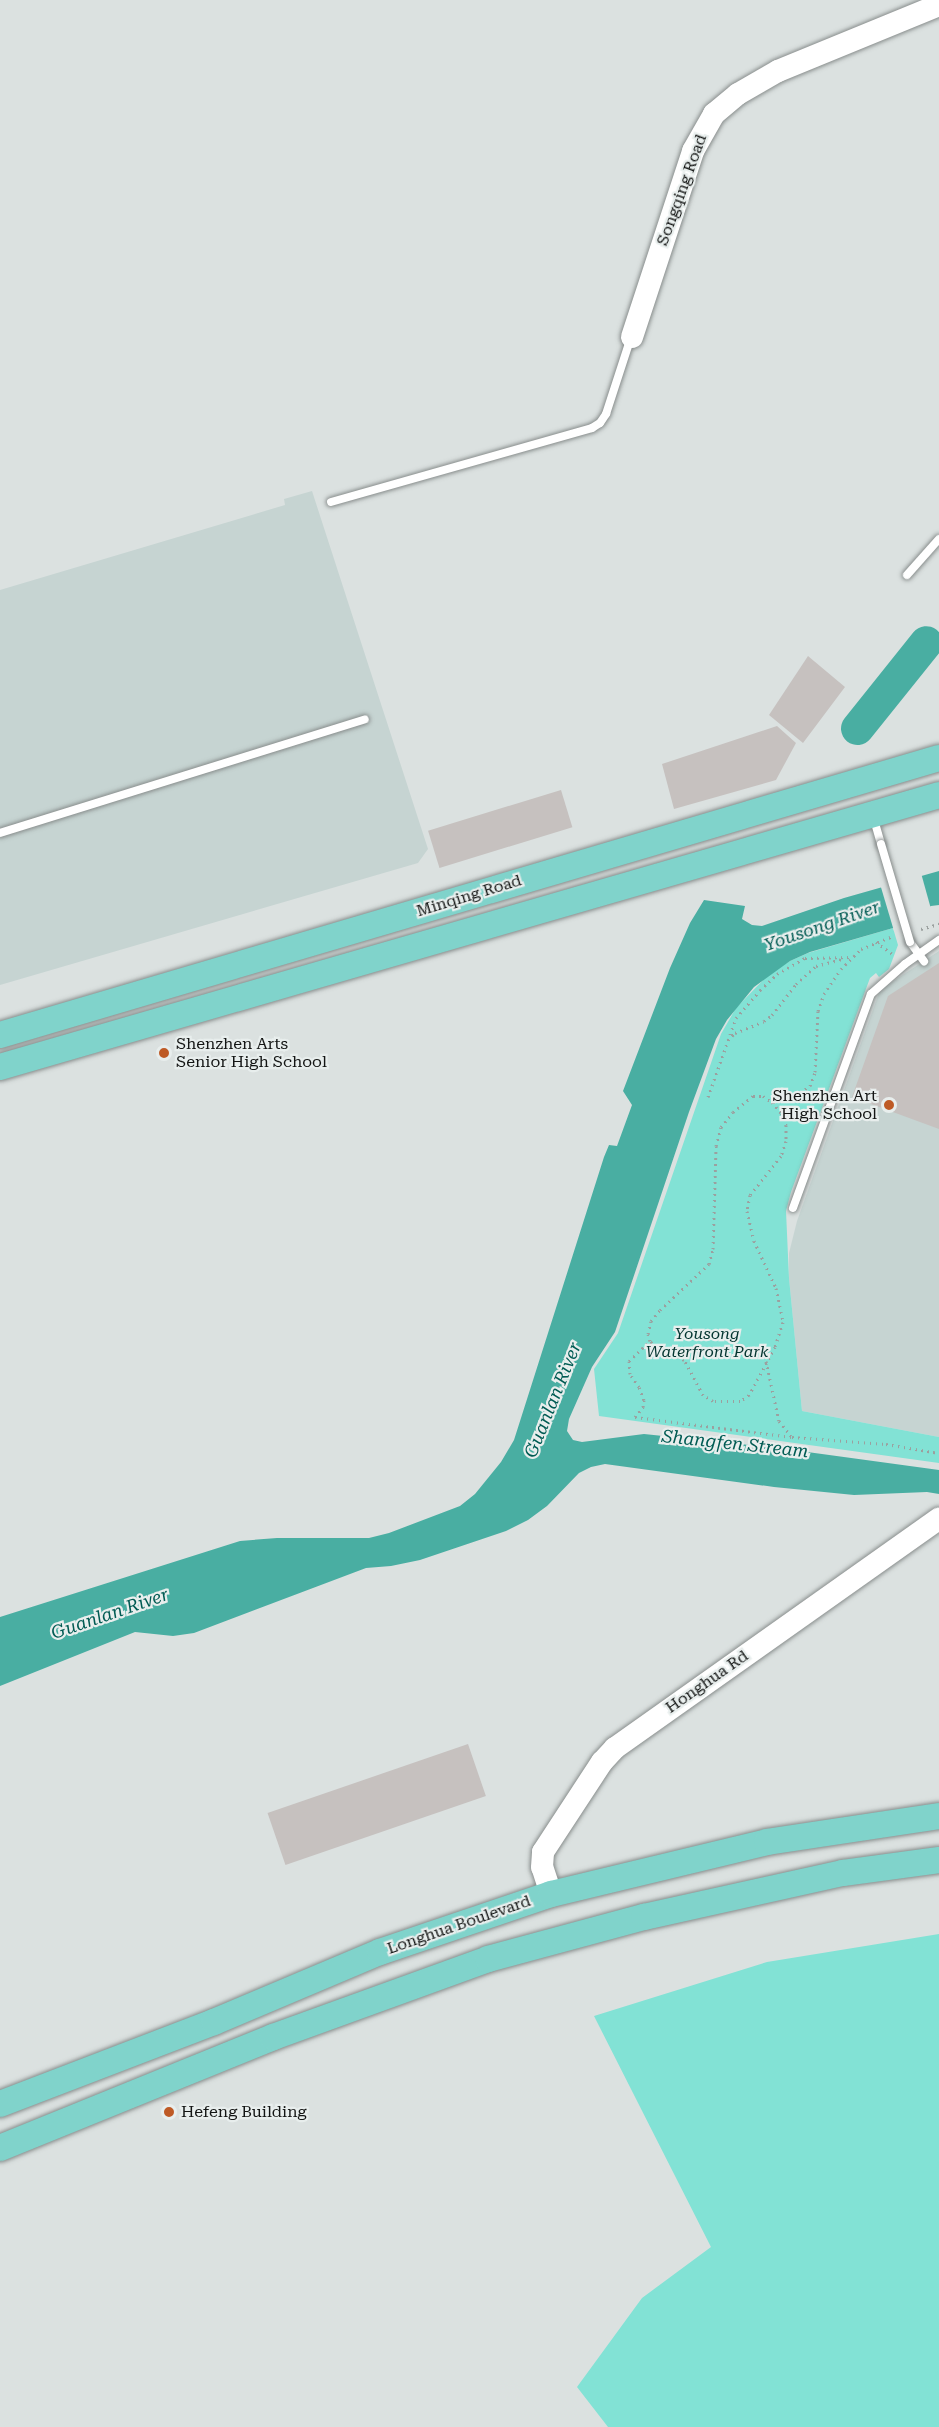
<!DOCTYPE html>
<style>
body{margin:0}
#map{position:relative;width:939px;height:2427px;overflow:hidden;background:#dbe1e0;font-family:"Roboto Serif",serif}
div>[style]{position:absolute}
.built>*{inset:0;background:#c6d4d2}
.green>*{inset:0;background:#82e2d5}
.water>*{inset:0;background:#49aea2}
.pier>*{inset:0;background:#dbe1e0}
.river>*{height:33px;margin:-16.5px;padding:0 16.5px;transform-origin:16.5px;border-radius:16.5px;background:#49aea2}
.building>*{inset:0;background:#c6c1bf;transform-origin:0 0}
.path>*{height:3px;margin-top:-1.5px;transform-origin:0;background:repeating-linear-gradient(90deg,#9ba09f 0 1.5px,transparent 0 6px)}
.roads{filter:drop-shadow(0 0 2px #888d8c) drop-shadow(0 0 2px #888d8c)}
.lane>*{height:8px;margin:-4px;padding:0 4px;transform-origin:4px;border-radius:4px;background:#fff}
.secondary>*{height:22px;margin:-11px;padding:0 11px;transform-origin:11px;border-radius:11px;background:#fff}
.primary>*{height:26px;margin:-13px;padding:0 13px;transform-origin:13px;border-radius:13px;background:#80d3cb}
.bridges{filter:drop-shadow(0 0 2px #888d8c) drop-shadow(0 0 2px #888d8c)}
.lane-bridge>*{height:8px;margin:-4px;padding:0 4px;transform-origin:4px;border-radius:4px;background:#fff}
.dots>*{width:16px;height:16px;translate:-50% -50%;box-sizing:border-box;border:3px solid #e8eeed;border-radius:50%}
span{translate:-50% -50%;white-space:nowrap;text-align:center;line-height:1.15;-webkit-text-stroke:4.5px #e8eeed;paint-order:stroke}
.street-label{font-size:16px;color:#131514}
.poi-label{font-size:16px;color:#131514}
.left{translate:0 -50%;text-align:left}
.right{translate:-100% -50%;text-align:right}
.park-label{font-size:16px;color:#033530;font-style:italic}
.water-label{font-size:18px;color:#005b53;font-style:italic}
</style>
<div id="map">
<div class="built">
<div style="clip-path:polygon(312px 491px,428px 849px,418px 863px,0 985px,0 590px,285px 505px,284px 499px)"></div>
<div style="clip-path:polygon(939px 951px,939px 1437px,802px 1411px,789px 1278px,789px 1253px,797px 1221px,880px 990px)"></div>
</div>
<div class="green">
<div style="clip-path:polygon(893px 928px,898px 945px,889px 969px,879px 977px,876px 973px,870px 978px,791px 1192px,786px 1211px,789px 1278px,802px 1411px,939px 1437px,939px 1463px,599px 1416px,594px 1369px,618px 1333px,721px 1034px,736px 1008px,769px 974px,790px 961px,808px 953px)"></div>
<div style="clip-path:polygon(939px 1934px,939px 2427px,608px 2427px,577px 2387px,642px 2298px,711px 2247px,594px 2016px,767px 1962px)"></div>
</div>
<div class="water">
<div style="clip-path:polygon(939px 871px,939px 905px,931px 906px,893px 928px,810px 952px,790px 961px,754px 987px,727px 1020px,716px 1039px,689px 1112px,615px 1332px,592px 1367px,569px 1419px,567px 1431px,573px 1440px,582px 1442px,644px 1434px,778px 1448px,939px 1470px,939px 1494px,927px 1492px,854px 1495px,774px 1487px,605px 1464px,591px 1467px,579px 1473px,547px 1506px,528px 1520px,506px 1531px,420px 1560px,391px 1566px,366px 1568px,194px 1633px,173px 1636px,135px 1632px,0 1686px,0 1617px,240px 1541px,277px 1538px,369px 1538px,389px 1533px,460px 1506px,475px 1494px,501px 1462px,514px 1440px,604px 1157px,609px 1145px,617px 1146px,632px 1105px,623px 1091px,670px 968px,690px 923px,704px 900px,745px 906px,742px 919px,752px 925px,762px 926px,844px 898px)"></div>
</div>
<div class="pier">
<div style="clip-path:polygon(921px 873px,931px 909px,894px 931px,880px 884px)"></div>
</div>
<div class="river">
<div style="left:857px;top:728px;width:110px;rotate:-51.3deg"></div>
</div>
<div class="building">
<div style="clip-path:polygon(808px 656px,845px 687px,803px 743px,769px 715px)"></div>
<div style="clip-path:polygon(777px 726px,796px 743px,776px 780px,674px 809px,662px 764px)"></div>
<div style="left:561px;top:790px;width:39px;height:139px;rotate:73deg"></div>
<div style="clip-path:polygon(939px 963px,939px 1129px,852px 1097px,888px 996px)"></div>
<div style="left:468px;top:1744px;width:55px;height:212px;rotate:71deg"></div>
</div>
<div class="path">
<div style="left:921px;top:929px;width:19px;rotate:-16deg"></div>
<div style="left:876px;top:942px;width:22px;rotate:36deg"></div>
<div style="left:728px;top:1040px;width:10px;rotate:-45deg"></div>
<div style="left:735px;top:1033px;width:31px;rotate:-22deg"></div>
<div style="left:764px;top:1021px;width:10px;rotate:-37deg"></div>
<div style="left:772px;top:1015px;width:39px;rotate:-52deg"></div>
<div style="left:796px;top:984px;width:27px;rotate:-42deg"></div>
<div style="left:816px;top:966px;width:28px;rotate:-15deg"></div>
<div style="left:753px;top:1096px;width:10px"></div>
<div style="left:763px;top:1096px;width:11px;rotate:34deg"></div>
<div style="left:772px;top:1102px;width:14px;rotate:51deg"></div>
<div style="left:781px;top:1113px;width:13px;rotate:67deg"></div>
<div style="left:786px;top:1125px;width:16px;rotate:90deg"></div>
<div style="left:786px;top:1141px;width:16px;rotate:108deg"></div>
<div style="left:781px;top:1156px;width:50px;rotate:128.5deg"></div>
<div style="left:750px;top:1195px;width:16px;rotate:101deg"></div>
<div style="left:747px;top:1211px;width:31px;rotate:77deg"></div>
<div style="left:754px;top:1241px;width:52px;rotate:64.9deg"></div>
<div style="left:776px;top:1288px;width:35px;rotate:78deg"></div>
<div style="left:783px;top:1322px;width:26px;rotate:108deg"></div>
<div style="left:775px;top:1347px;width:55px;rotate:118.4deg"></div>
<div style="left:749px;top:1395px;width:11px;rotate:146deg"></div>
<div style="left:740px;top:1401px;width:27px;rotate:180deg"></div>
<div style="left:713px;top:1401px;width:12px;rotate:-149deg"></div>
<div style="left:703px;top:1395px;width:40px;rotate:-118deg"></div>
<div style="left:684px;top:1360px;width:31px;rotate:-155deg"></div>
<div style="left:656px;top:1347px;width:8px;rotate:-135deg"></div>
<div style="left:650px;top:1341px;width:7px;rotate:-106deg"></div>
<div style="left:648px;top:1334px;width:13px;rotate:-77deg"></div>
<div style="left:651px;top:1321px;width:14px;rotate:-51deg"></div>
<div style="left:660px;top:1310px;width:67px;rotate:-43.2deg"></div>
<div style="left:709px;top:1264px;width:16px;rotate:-75deg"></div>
<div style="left:713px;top:1249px;width:103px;rotate:-88.3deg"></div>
<div style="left:716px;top:1146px;width:20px;rotate:-75deg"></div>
<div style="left:721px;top:1127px;width:19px;rotate:-51deg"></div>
<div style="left:733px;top:1112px;width:26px;rotate:-39deg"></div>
<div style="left:708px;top:1097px;width:84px;rotate:-70.5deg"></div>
<div style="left:736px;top:1018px;width:37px;rotate:-49deg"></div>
<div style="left:760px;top:990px;width:23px;rotate:-43deg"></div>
<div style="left:777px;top:974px;width:32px;rotate:-30deg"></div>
<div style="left:805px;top:958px;width:46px;rotate:-1.2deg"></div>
<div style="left:773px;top:1102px;width:17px;rotate:-10deg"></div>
<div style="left:790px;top:1099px;width:24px;rotate:-33deg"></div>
<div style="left:810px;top:1086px;width:15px;rotate:-70deg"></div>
<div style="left:815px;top:1072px;width:61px;rotate:-87.2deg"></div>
<div style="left:818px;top:1011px;width:18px;rotate:-71deg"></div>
<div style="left:824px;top:994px;width:30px;rotate:-56deg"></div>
<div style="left:841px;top:969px;width:28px;rotate:-45deg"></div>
<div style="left:861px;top:949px;width:35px;rotate:-22deg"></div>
<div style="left:766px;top:1361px;width:61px;rotate:77.8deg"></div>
<div style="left:779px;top:1421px;width:19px;rotate:51deg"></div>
<div style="left:635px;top:1417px;width:158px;rotate:7.3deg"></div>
<div style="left:792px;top:1437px;width:94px;rotate:4.3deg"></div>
<div style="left:886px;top:1444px;width:54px;rotate:9.6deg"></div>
<div style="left:635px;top:1417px;width:13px;rotate:-51deg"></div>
<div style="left:643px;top:1407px;width:7px;rotate:-82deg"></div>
<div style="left:644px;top:1400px;width:14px;rotate:-111deg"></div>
<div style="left:639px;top:1387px;width:16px;rotate:-125deg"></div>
<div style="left:630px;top:1374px;width:13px;rotate:-94deg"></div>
<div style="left:629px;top:1361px;width:29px;rotate:-44deg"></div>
</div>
<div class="roads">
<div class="lane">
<div style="left:331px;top:502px;width:271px;rotate:-15.8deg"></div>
<div style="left:592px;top:428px;width:9px;rotate:-32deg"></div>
<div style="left:600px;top:423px;width:11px;rotate:-56deg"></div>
<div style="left:606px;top:414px;width:81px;rotate:-72deg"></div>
<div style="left:907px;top:575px;width:48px;rotate:-48.4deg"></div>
<div style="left:873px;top:816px;width:29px;rotate:74deg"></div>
<div style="left:0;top:833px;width:382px;rotate:-17.3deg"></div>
<div style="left:910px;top:942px;width:24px;rotate:54deg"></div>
<div style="left:793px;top:1208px;width:228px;rotate:-70deg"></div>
<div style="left:871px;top:994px;width:45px;rotate:-41.4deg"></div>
<div style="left:905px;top:964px;width:42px;rotate:-35.2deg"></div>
</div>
<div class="secondary">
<div style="left:632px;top:337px;width:196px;rotate:-71.8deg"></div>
<div style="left:693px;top:151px;width:43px;rotate:-60.4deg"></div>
<div style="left:714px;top:114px;width:31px;rotate:-40deg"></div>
<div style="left:738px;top:94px;width:46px;rotate:-29.9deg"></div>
<div style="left:778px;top:71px;width:174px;rotate:-22.3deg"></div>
<div style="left:551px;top:1894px;width:28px;rotate:-108deg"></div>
<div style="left:542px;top:1867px;width:15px;rotate:-86deg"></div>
<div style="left:543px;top:1852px;width:108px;rotate:-56.8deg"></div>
<div style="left:602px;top:1762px;width:19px;rotate:-47deg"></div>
<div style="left:615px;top:1748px;width:397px;rotate:-35.3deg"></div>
</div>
<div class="primary">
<div style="left:0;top:1035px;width:979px;rotate:-16.44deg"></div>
<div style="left:0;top:1067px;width:978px;rotate:-16.15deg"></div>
<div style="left:0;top:2104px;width:229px;rotate:-21deg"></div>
<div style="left:214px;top:2022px;width:180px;rotate:-22.9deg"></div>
<div style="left:380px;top:1952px;width:181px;rotate:-18.7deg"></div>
<div style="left:551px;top:1894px;width:222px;rotate:-13.5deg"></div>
<div style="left:767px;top:1842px;width:174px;rotate:-8.6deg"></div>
<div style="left:0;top:2148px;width:295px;rotate:-22.1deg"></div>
<div style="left:273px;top:2037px;width:229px;rotate:-19.9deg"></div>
<div style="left:488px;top:1959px;width:162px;rotate:-15.1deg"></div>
<div style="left:644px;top:1917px;width:204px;rotate:-12.5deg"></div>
<div style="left:843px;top:1873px;width:97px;rotate:-7.7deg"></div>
</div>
</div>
<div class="bridges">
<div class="lane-bridge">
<div style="left:881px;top:844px;width:102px;rotate:73.5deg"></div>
</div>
</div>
<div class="dots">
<div style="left:164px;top:1053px;background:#be5a25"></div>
<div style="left:889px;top:1105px;background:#be5a25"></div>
<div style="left:169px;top:2112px;background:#be5a25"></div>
</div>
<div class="street-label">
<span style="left:682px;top:190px;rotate:-70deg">Songqing Road</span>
<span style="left:469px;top:896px;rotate:-17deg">Minqing Road</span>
<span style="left:707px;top:1682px;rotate:-35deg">Honghua Rd</span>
<span style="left:459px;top:1925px;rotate:-19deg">Longhua Boulevard</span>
</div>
<div class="poi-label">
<span class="left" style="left:176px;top:1053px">Shenzhen Arts<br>Senior High School</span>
<span class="right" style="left:877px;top:1105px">Shenzhen Art<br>High School</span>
<span class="left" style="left:181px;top:2112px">Hefeng Building</span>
</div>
<div class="park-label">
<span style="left:707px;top:1343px">Yousong<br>Waterfront Park</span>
</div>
<div class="water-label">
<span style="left:822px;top:926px;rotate:-19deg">Yousong River</span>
<span style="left:553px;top:1400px;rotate:-68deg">Guanlan River</span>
<span style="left:735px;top:1444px;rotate:6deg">Shangfen Stream</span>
<span style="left:110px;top:1614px;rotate:-19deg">Guanlan River</span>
</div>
</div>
